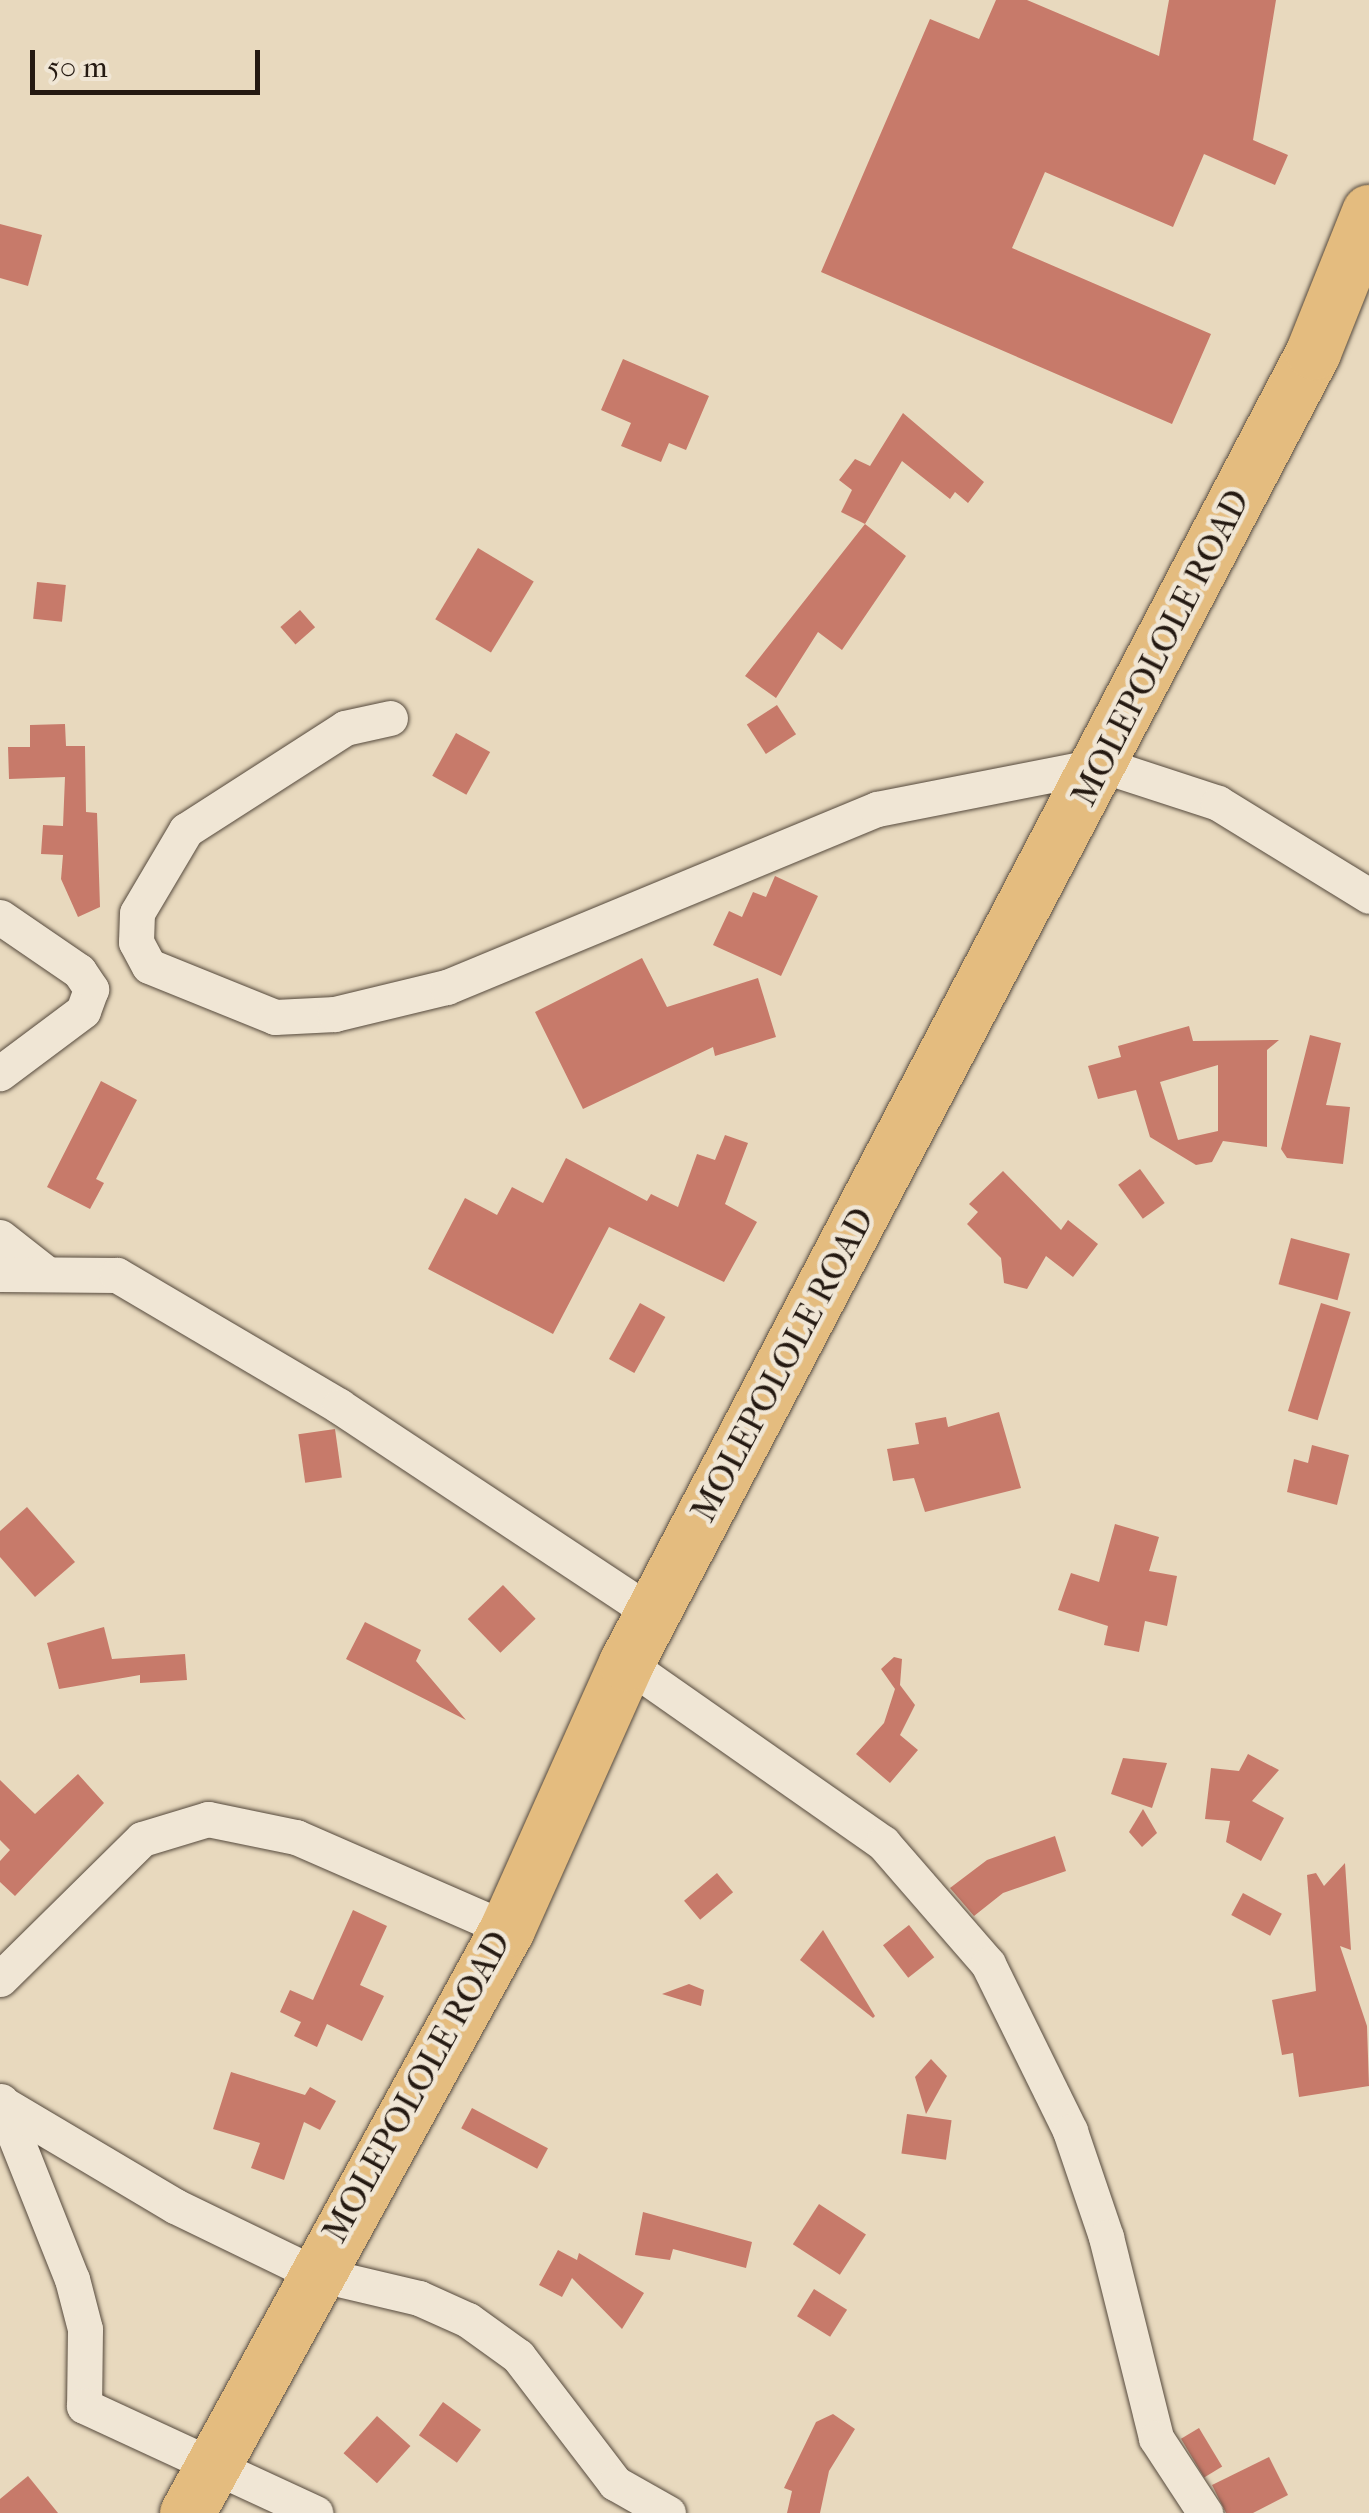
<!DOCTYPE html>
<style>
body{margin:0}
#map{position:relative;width:1369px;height:2513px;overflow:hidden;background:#e8d9be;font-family:"IM FELL French Canon",serif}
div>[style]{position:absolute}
.building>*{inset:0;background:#c77a6a;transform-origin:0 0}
.roads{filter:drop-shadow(0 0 2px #564a3d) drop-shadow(0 0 2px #564a3d)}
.minor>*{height:35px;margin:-17.5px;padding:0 17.5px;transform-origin:17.5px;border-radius:17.5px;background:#f0e6d5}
.primary>*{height:55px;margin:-27.5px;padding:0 27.5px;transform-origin:27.5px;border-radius:27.5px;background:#e4bc7f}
span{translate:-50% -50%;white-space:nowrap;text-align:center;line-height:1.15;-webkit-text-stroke:9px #f0e6d5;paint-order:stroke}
.street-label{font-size:35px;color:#251a12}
.scale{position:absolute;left:30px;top:50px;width:230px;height:45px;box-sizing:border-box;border:5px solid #251a12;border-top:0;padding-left:12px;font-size:30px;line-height:35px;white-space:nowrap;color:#251a12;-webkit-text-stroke:8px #f0e6d5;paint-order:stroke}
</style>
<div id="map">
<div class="building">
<div style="clip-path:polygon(996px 0,1027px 0,1159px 56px,1169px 0,1276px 0,1253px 140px,1288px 155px,1275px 185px,1204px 154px,1173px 227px,1045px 172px,1012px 248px,1211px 334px,1172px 424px,821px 272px,930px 19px,979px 39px)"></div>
<div style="clip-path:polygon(0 224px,42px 235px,28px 286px,0 278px)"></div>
<div style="clip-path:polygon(623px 359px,709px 396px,686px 450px,669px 443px,661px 462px,621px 446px,631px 423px,601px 410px)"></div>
<div style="clip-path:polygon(903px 413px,984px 482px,968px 503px,955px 492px,950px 499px,902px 461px,865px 524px,841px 512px,852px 490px,839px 480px,855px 459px,870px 466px)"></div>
<div style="clip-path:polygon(865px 524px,906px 556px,842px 650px,818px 632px,776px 698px,745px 676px)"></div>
<div style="left:478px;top:548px;width:65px;height:83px;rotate:31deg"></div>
<div style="left:37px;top:582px;width:29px;height:37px;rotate:6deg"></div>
<div style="left:300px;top:610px;width:23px;height:26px;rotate:49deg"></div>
<div style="left:777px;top:705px;width:35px;height:36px;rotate:57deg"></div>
<div style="clip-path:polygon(65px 724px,66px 746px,85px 746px,86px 812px,97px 813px,100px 907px,78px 917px,61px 879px,63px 855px,41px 854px,43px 825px,63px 826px,65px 777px,9px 779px,8px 747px,30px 747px,30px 725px)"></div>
<div style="left:456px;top:733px;width:39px;height:49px;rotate:29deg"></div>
<div style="clip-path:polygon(775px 876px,818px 896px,781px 976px,713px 945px,729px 911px,742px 917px,753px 892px,766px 897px)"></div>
<div style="clip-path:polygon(642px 958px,667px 1007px,758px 978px,776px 1037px,715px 1056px,713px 1047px,583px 1109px,535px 1012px)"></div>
<div style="clip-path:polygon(evenodd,1189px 1026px,1193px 1041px,1279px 1040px,1267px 1050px,1267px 1147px,1223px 1141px,1212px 1162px,1196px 1165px,1150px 1137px,1136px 1090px,1098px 1099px,1088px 1066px,1121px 1057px,1118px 1046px,1189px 1026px,1218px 1065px,1218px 1131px,1178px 1140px,1160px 1082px,1218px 1065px)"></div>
<div style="clip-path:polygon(1310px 1035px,1341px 1043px,1326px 1105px,1350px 1107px,1343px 1164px,1287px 1158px,1281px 1149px)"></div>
<div style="clip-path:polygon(101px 1081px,137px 1100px,96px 1179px,104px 1183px,90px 1209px,47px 1187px)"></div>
<div style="clip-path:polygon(725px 1135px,748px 1143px,725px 1204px,757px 1222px,724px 1282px,609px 1227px,553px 1334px,428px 1269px,465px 1198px,497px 1215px,512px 1187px,543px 1203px,566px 1158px,647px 1201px,651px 1194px,678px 1207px,697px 1154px,715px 1160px)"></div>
<div style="left:1140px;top:1169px;width:42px;height:27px;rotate:54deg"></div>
<div style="clip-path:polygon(1003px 1171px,1061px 1230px,1068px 1220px,1098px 1244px,1073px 1277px,1046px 1256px,1027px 1289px,1004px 1283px,1001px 1258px,967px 1224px,978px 1212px,969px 1204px)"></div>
<div style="left:1291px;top:1238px;width:61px;height:48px;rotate:15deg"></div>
<div style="left:640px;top:1303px;width:29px;height:64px;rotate:29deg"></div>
<div style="left:1321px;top:1303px;width:31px;height:113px;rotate:17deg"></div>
<div style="clip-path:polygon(999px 1412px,1021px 1488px,925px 1512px,914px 1478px,893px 1481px,887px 1449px,919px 1444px,915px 1423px,946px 1417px,948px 1427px)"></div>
<div style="left:335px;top:1429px;width:49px;height:37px;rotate:82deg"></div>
<div style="clip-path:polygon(1312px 1445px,1349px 1455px,1337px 1505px,1287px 1492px,1294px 1459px,1308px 1463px)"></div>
<div style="clip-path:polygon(27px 1507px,75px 1562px,35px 1597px,0 1557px,0 1531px)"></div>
<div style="clip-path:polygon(1115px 1524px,1159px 1537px,1149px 1571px,1177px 1576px,1167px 1626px,1145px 1621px,1139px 1652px,1104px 1645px,1108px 1626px,1058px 1610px,1071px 1573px,1099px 1582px)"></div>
<div style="left:503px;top:1585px;width:47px;height:49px;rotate:46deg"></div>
<div style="clip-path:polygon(365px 1622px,421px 1650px,416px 1661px,466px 1720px,346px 1659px)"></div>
<div style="clip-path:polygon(104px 1627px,112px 1659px,185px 1654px,187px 1680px,140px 1683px,140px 1675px,59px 1689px,47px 1643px)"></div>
<div style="clip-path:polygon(894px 1657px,902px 1659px,900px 1685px,915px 1705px,900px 1735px,918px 1750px,890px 1783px,856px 1754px,884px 1723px,895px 1689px,881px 1669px)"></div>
<div style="clip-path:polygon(1248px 1754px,1279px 1770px,1252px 1801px,1284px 1818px,1261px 1861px,1226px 1842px,1230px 1821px,1205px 1819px,1211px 1768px,1239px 1771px)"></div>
<div style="clip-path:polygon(1123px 1758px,1167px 1763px,1152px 1808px,1111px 1794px)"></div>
<div style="clip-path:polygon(78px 1774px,104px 1803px,15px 1896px,0 1882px,0 1861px,10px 1850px,0 1840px,0 1780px,35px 1814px)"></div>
<div style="clip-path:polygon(1143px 1809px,1157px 1833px,1142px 1847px,1129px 1832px)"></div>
<div style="clip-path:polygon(1055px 1836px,1066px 1871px,1003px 1893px,974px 1916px,950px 1888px,987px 1860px)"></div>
<div style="clip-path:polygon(1345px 1863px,1351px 1950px,1340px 1946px,1367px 2026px,1369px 2086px,1299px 2097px,1293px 2053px,1282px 2055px,1272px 2000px,1316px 1991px,1307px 1875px,1316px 1873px,1324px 1886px)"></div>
<div style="left:717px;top:1873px;width:25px;height:43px;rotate:50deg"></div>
<div style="left:1243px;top:1893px;width:44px;height:25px;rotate:28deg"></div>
<div style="clip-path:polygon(353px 1910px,387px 1926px,360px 1985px,384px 1996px,362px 2041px,327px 2024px,317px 2047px,294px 2036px,301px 2022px,280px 2012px,290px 1990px,313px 2000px)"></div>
<div style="left:909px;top:1925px;width:41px;height:33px;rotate:52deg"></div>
<div style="clip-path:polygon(823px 1930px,875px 2016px,873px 2018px,800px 1960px)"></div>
<div style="clip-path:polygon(689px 1984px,704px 1990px,701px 2006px,662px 1994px)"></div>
<div style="clip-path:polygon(931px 2059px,947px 2076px,926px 2114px,915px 2077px)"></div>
<div style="clip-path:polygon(231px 2072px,305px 2095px,310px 2087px,336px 2101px,320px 2130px,304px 2122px,284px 2180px,251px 2168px,260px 2143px,213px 2129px)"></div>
<div style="left:472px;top:2108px;width:86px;height:23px;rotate:28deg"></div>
<div style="left:907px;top:2114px;width:45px;height:40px;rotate:8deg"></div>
<div style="left:819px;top:2204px;width:56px;height:48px;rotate:33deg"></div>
<div style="clip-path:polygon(643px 2212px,752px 2242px,746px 2268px,673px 2249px,670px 2260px,635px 2255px)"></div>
<div style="clip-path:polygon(558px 2250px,577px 2260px,579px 2253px,644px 2293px,622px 2329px,572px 2278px,562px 2297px,539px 2285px)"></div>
<div style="left:814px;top:2289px;width:39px;height:32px;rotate:32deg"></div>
<div style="left:443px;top:2402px;width:47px;height:41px;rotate:36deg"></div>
<div style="clip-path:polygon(833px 2414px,855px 2429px,829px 2471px,820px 2513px,787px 2513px,792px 2491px,784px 2488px,816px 2422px)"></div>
<div style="left:377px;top:2416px;width:45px;height:50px;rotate:42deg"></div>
<div style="left:1199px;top:2428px;width:45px;height:21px;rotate:59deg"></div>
<div style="clip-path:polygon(1269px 2457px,1288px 2495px,1253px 2513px,1226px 2513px,1212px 2485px)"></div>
<div style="clip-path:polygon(28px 2476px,58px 2513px,0 2513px,0 2499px)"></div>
</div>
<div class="roads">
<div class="minor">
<div style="left:390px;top:718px;width:46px;rotate:167.5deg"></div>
<div style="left:345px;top:728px;width:189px;rotate:147.3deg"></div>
<div style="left:186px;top:830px;width:96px;rotate:120.6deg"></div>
<div style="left:137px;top:913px;width:29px;rotate:92deg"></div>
<div style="left:136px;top:942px;width:27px;rotate:62deg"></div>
<div style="left:149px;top:966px;width:136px;rotate:22deg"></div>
<div style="left:275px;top:1017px;width:60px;rotate:-2.9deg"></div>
<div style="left:335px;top:1014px;width:115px;rotate:-13.6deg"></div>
<div style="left:447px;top:987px;width:465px;rotate:-22.5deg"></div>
<div style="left:877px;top:809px;width:229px;rotate:-11.1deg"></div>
<div style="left:1102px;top:765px;width:122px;rotate:18.1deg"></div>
<div style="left:1218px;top:803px;width:177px;rotate:31.6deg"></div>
<div style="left:0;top:917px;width:96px;rotate:34.4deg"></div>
<div style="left:79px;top:971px;width:22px;rotate:56deg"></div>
<div style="left:91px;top:989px;width:23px;rotate:110deg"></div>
<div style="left:83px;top:1011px;width:104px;rotate:143.2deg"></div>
<div style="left:0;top:1237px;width:60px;rotate:38.2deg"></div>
<div style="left:0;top:1274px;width:117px;rotate:0.5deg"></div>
<div style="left:117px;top:1275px;width:258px;rotate:30.5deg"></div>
<div style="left:339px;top:1406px;width:375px;rotate:33.5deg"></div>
<div style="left:626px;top:1663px;width:314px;rotate:35deg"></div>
<div style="left:883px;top:1843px;width:160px;rotate:49deg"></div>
<div style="left:988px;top:1964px;width:186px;rotate:63.8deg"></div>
<div style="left:1070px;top:2131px;width:112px;rotate:71.2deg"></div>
<div style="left:1106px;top:2237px;width:207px;rotate:76deg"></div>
<div style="left:1156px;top:2438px;width:90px;rotate:56.8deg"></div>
<div style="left:0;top:1979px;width:199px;rotate:-44.6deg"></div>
<div style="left:142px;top:1839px;width:69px;rotate:-16.9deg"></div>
<div style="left:208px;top:1819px;width:90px;rotate:11.6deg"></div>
<div style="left:296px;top:1837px;width:230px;rotate:23.6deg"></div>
<div style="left:1px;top:2101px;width:192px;rotate:68.3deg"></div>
<div style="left:72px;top:2279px;width:52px;rotate:75.4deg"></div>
<div style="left:85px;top:2329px;width:77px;rotate:90.7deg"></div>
<div style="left:84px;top:2406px;width:255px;rotate:24.8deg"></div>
<div style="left:5px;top:2105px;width:198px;rotate:30.7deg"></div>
<div style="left:175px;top:2206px;width:153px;rotate:25.9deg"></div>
<div style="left:313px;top:2273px;width:109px;rotate:13.3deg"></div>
<div style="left:419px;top:2298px;width:54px;rotate:24.2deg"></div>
<div style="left:468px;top:2320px;width:62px;rotate:35.8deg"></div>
<div style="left:518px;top:2356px;width:160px;rotate:52.6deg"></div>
<div style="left:615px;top:2483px;width:61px;rotate:29.5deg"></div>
</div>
<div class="primary">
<div style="left:187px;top:2513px;width:666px;rotate:-61.28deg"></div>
<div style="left:507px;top:1929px;width:291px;rotate:-65.9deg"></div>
<div style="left:626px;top:1663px;width:1480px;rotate:-62.34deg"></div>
<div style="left:1313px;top:352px;width:151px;rotate:-68.2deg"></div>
</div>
</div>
<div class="street-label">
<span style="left:1161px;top:648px;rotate:-63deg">MOLEPOLOLE ROAD</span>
<span style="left:783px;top:1365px;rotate:-62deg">MOLEPOLOLE ROAD</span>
<span style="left:417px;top:2087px;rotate:-61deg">MOLEPOLOLE ROAD</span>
</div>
<div class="scale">50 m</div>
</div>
